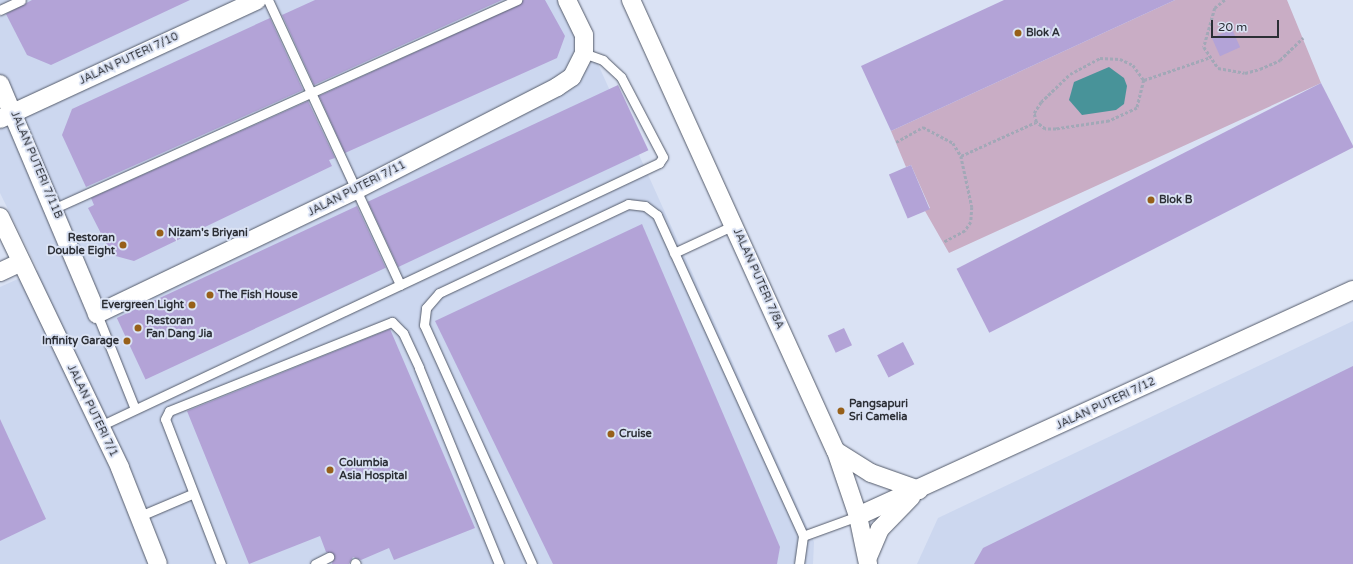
<!DOCTYPE html>
<style>
body{margin:0}
#map{position:relative;width:1353px;height:564px;overflow:hidden;background:#dae2f4;font-family:"Varela Round",sans-serif}
div>[style]{position:absolute}
.built>*{inset:0;background:#ccd7ef}
.green>*{inset:0;background:#c9adc5}
.water>*{inset:0;background:#489399}
.building>*{inset:0;background:#b3a3d7;transform-origin:0 0}
.path>*{height:2.5px;margin-top:-1.25px;transform-origin:0;background:repeating-linear-gradient(90deg,#a2a8b7 0 3px,transparent 0 5px)}
.roads{filter:drop-shadow(0 0 1px #545b6a) drop-shadow(0 0 1px #545b6a)}
.lane>*{height:9px;margin:-4.5px;padding:0 4.5px;transform-origin:4.5px;border-radius:4.5px;background:#fff}
.street>*{height:18px;margin:-9px;padding:0 9px;transform-origin:9px;border-radius:9px;background:#fff}
.dots>*{width:11px;height:11px;translate:-50% -50%;box-sizing:border-box;border:2px solid #dae2f4;border-radius:50%}
span{translate:-50% -50%;white-space:nowrap;text-align:center;line-height:1.15;-webkit-text-stroke:4px #dae2f4;paint-order:stroke}
.poi-label{font-size:11px;color:#2c2f36;font-weight:700}
.left{translate:0 -50%;text-align:left}
.right{translate:-100% -50%;text-align:right}
.street-label{font-size:11px;color:#2c2f36}
.scale{position:absolute;left:1211px;top:20px;width:68px;height:18px;box-sizing:border-box;border:2px solid #2c2f36;border-top:0;padding-left:5px;font-size:12px;line-height:14px;white-space:nowrap;color:#2c2f36;-webkit-text-stroke:3px #dae2f4;paint-order:stroke}
</style>
<div id="map">
<div class="built">
<div style="clip-path:polygon(0 0,569px 0,814px 542px,813px 564px,0 564px,0 287px,38px 270px,0 193px)"></div>
<div style="clip-path:polygon(1353px 321px,1353px 564px,917px 564px,938px 518px)"></div>
</div>
<div class="green">
<div style="clip-path:polygon(1175px 0,1287px 0,1321px 83px,949px 253px,925px 211px,930px 208px,911px 165px,906px 167px,891px 131px)"></div>
</div>
<div class="water">
<div style="clip-path:polygon(1109px 67px,1124px 78px,1127px 86px,1124px 104px,1116px 110px,1082px 115px,1069px 100px,1074px 82px)"></div>
</div>
<div class="building">
<div style="clip-path:polygon(32px 0,190px 0,51px 65px,27px 55px,6px 14px)"></div>
<div style="clip-path:polygon(315px 0,502px 0,314px 85px,282px 15px)"></div>
<div style="clip-path:polygon(523px 0,545px 0,565px 36px,557px 58px,345px 153px,319px 96px,519px 5px)"></div>
<div style="clip-path:polygon(1004px 0,1175px 0,891px 131px,861px 66px)"></div>
<div style="clip-path:polygon(270px 18px,303px 90px,86px 187px,62px 135px,72px 109px)"></div>
<div style="left:1232px;top:29px;width:20px;height:22px;rotate:66deg"></div>
<div style="left:1321px;top:83px;width:72px;height:409px;rotate:63deg"></div>
<div style="left:618px;top:85px;width:72px;height:276px;rotate:65deg"></div>
<div style="clip-path:polygon(308px 101px,335px 158px,329px 160px,332px 166px,134px 261px,112px 255px,88px 208px,94px 205px,91px 198px)"></div>
<div style="left:911px;top:165px;width:48px;height:24px;rotate:67deg"></div>
<div style="left:357px;top:206px;width:68px;height:265px;rotate:65deg"></div>
<div style="clip-path:polygon(642px 224px,780px 547px,777px 564px,553px 564px,435px 321px)"></div>
<div style="left:844px;top:328px;width:19px;height:18px;rotate:65deg"></div>
<div style="clip-path:polygon(390px 329px,475px 528px,394px 560px,389px 548px,361px 560px,353px 557px,349px 564px,332px 564px,334px 555px,326px 552px,320px 536px,249px 564px,187px 411px)"></div>
<div style="left:903px;top:342px;width:25px;height:29px;rotate:63deg"></div>
<div style="clip-path:polygon(1353px 366px,1353px 564px,974px 564px,983px 548px)"></div>
<div style="clip-path:polygon(0 419px,46px 519px,0 541px)"></div>
</div>
<div class="path">
<div style="left:1225px;top:0;width:13px;rotate:141deg"></div>
<div style="left:1215px;top:8px;width:41px;rotate:105.8deg"></div>
<div style="left:1204px;top:47px;width:25px;rotate:56deg"></div>
<div style="left:1218px;top:68px;width:27px;rotate:10deg"></div>
<div style="left:1245px;top:73px;width:16px;rotate:-15deg"></div>
<div style="left:1260px;top:69px;width:22px;rotate:-24deg"></div>
<div style="left:1280px;top:60px;width:32px;rotate:-44deg"></div>
<div style="left:1100px;top:58px;width:20px;rotate:3deg"></div>
<div style="left:1120px;top:59px;width:14px;rotate:25deg"></div>
<div style="left:1133px;top:65px;width:19px;rotate:54deg"></div>
<div style="left:1144px;top:80px;width:29px;rotate:104deg"></div>
<div style="left:1137px;top:108px;width:31px;rotate:155deg"></div>
<div style="left:1109px;top:121px;width:54px;rotate:171.4deg"></div>
<div style="left:1056px;top:129px;width:11px;rotate:180deg"></div>
<div style="left:1045px;top:129px;width:11px;rotate:-142deg"></div>
<div style="left:1036px;top:122px;width:9px;rotate:-103deg"></div>
<div style="left:1034px;top:113px;width:13px;rotate:-58deg"></div>
<div style="left:1041px;top:102px;width:40px;rotate:-44deg"></div>
<div style="left:1070px;top:74px;width:34px;rotate:-28deg"></div>
<div style="left:1144px;top:80px;width:68px;rotate:-19deg"></div>
<div style="left:896px;top:142px;width:31px;rotate:-29deg"></div>
<div style="left:923px;top:127px;width:34px;rotate:28deg"></div>
<div style="left:953px;top:143px;width:15px;rotate:58deg"></div>
<div style="left:961px;top:156px;width:52px;rotate:77.8deg"></div>
<div style="left:972px;top:207px;width:15px;rotate:94deg"></div>
<div style="left:971px;top:222px;width:11px;rotate:124deg"></div>
<div style="left:965px;top:231px;width:24px;rotate:152deg"></div>
<div style="left:961px;top:156px;width:82px;rotate:-24.4deg"></div>
</div>
<div class="roads">
<div class="lane">
<div style="left:268px;top:0;width:314px;rotate:65.1deg"></div>
<div style="left:0;top:10px;width:23px;rotate:-25deg"></div>
<div style="left:55px;top:208px;width:507px;rotate:-24.24deg"></div>
<div style="left:674px;top:253px;width:66px;rotate:-25deg"></div>
<div style="left:97px;top:314px;width:102px;rotate:68.2deg"></div>
<div style="left:100px;top:426px;width:618px;rotate:-25.2deg"></div>
<div style="left:659px;top:163px;width:7px;rotate:-56deg"></div>
<div style="left:663px;top:157px;width:90px;rotate:-117.7deg"></div>
<div style="left:621px;top:77px;width:25px;rotate:-137deg"></div>
<div style="left:603px;top:60px;width:20px;rotate:-160deg"></div>
<div style="left:140px;top:516px;width:56px;rotate:-22.9deg"></div>
<div style="left:803px;top:536px;width:59px;rotate:-20deg"></div>
<div style="left:355px;top:563px;width:1px;rotate:45deg"></div>
<div style="left:221px;top:564px;width:155px;rotate:-111.1deg"></div>
<div style="left:165px;top:419px;width:9px;rotate:-63deg"></div>
<div style="left:169px;top:411px;width:240px;rotate:-21.8deg"></div>
<div style="left:392px;top:322px;width:16px;rotate:45deg"></div>
<div style="left:403px;top:333px;width:38px;rotate:65deg"></div>
<div style="left:419px;top:368px;width:212px;rotate:67.8deg"></div>
<div style="left:315px;top:564px;width:16px;rotate:-27deg"></div>
<div style="left:532px;top:564px;width:262px;rotate:-114.3deg"></div>
<div style="left:424px;top:325px;width:17px;rotate:-83deg"></div>
<div style="left:426px;top:308px;width:20px;rotate:-49deg"></div>
<div style="left:439px;top:293px;width:209px;rotate:-25.2deg"></div>
<div style="left:628px;top:204px;width:17px;rotate:7deg"></div>
<div style="left:645px;top:206px;width:15px;rotate:37deg"></div>
<div style="left:657px;top:215px;width:353px;rotate:65.5deg"></div>
<div style="left:803px;top:536px;width:28px;rotate:98deg"></div>
</div>
<div class="street">
<div style="left:631px;top:0;width:495px;rotate:65.6deg"></div>
<div style="left:836px;top:451px;width:69px;rotate:71.3deg"></div>
<div style="left:858px;top:516px;width:49px;rotate:78.2deg"></div>
<div style="left:0;top:84px;width:250px;rotate:67.1deg"></div>
<div style="left:97px;top:314px;width:287px;rotate:-25.6deg"></div>
<div style="left:356px;top:190px;width:226px;rotate:-27.1deg"></div>
<div style="left:557px;top:87px;width:18px;rotate:-34deg"></div>
<div style="left:572px;top:77px;width:27px;rotate:-63deg"></div>
<div style="left:584px;top:53px;width:18px;rotate:-90deg"></div>
<div style="left:584px;top:35px;width:39px;rotate:-116deg"></div>
<div style="left:0;top:119px;width:283px;rotate:-24.8deg"></div>
<div style="left:0;top:217px;width:278px;rotate:64.4deg"></div>
<div style="left:120px;top:468px;width:103px;rotate:68.4deg"></div>
<div style="left:0;top:272px;width:23px;rotate:-25deg"></div>
<div style="left:836px;top:451px;width:41px;rotate:32.2deg"></div>
<div style="left:871px;top:473px;width:51px;rotate:19.5deg"></div>
<div style="left:858px;top:516px;width:544px;rotate:-24.54deg"></div>
<div style="left:868px;top:557px;width:30px;rotate:-67deg"></div>
<div style="left:880px;top:529px;width:45px;rotate:-45.9deg"></div>
</div>
</div>
<div class="dots">
<div style="left:1018px;top:33px;background:#976019"></div>
<div style="left:1151px;top:200px;background:#976019"></div>
<div style="left:160px;top:233px;background:#976019"></div>
<div style="left:123px;top:245px;background:#976019"></div>
<div style="left:210px;top:295px;background:#976019"></div>
<div style="left:192px;top:305px;background:#976019"></div>
<div style="left:138px;top:328px;background:#976019"></div>
<div style="left:127px;top:341px;background:#976019"></div>
<div style="left:841px;top:411px;background:#976019"></div>
<div style="left:611px;top:434px;background:#976019"></div>
<div style="left:330px;top:470px;background:#976019"></div>
</div>
<div class="poi-label">
<span class="left" style="left:1026px;top:33px">Blok A</span>
<span class="left" style="left:1159px;top:200px">Blok B</span>
<span class="left" style="left:168px;top:233px">Nizam's Briyani</span>
<span class="right" style="left:115px;top:245px">Restoran<br>Double Eight</span>
<span class="left" style="left:218px;top:295px">The Fish House</span>
<span class="right" style="left:184px;top:305px">Evergreen Light</span>
<span class="left" style="left:146px;top:328px">Restoran<br>Fan Dang Jia</span>
<span class="right" style="left:119px;top:341px">Infinity Garage</span>
<span class="left" style="left:849px;top:411px">Pangsapuri<br>Sri Camelia</span>
<span class="left" style="left:619px;top:434px">Cruise</span>
<span class="left" style="left:339px;top:470px">Columbia<br>Asia Hospital</span>
</div>
<div class="street-label">
<span style="left:129px;top:59px;rotate:-25deg">JALAN PUTERI 7/10</span>
<span style="left:36px;top:165px;rotate:67deg">JALAN PUTERI 7/11B</span>
<span style="left:357px;top:189px;rotate:-27deg">JALAN PUTERI 7/11</span>
<span style="left:758px;top:279px;rotate:66deg">JALAN PUTERI 7/8A</span>
<span style="left:1106px;top:404px;rotate:-25deg">JALAN PUTERI 7/12</span>
<span style="left:92px;top:411px;rotate:64deg">JALAN PUTERI 7/1</span>
</div>
<div class="scale">20 m</div>
</div>
